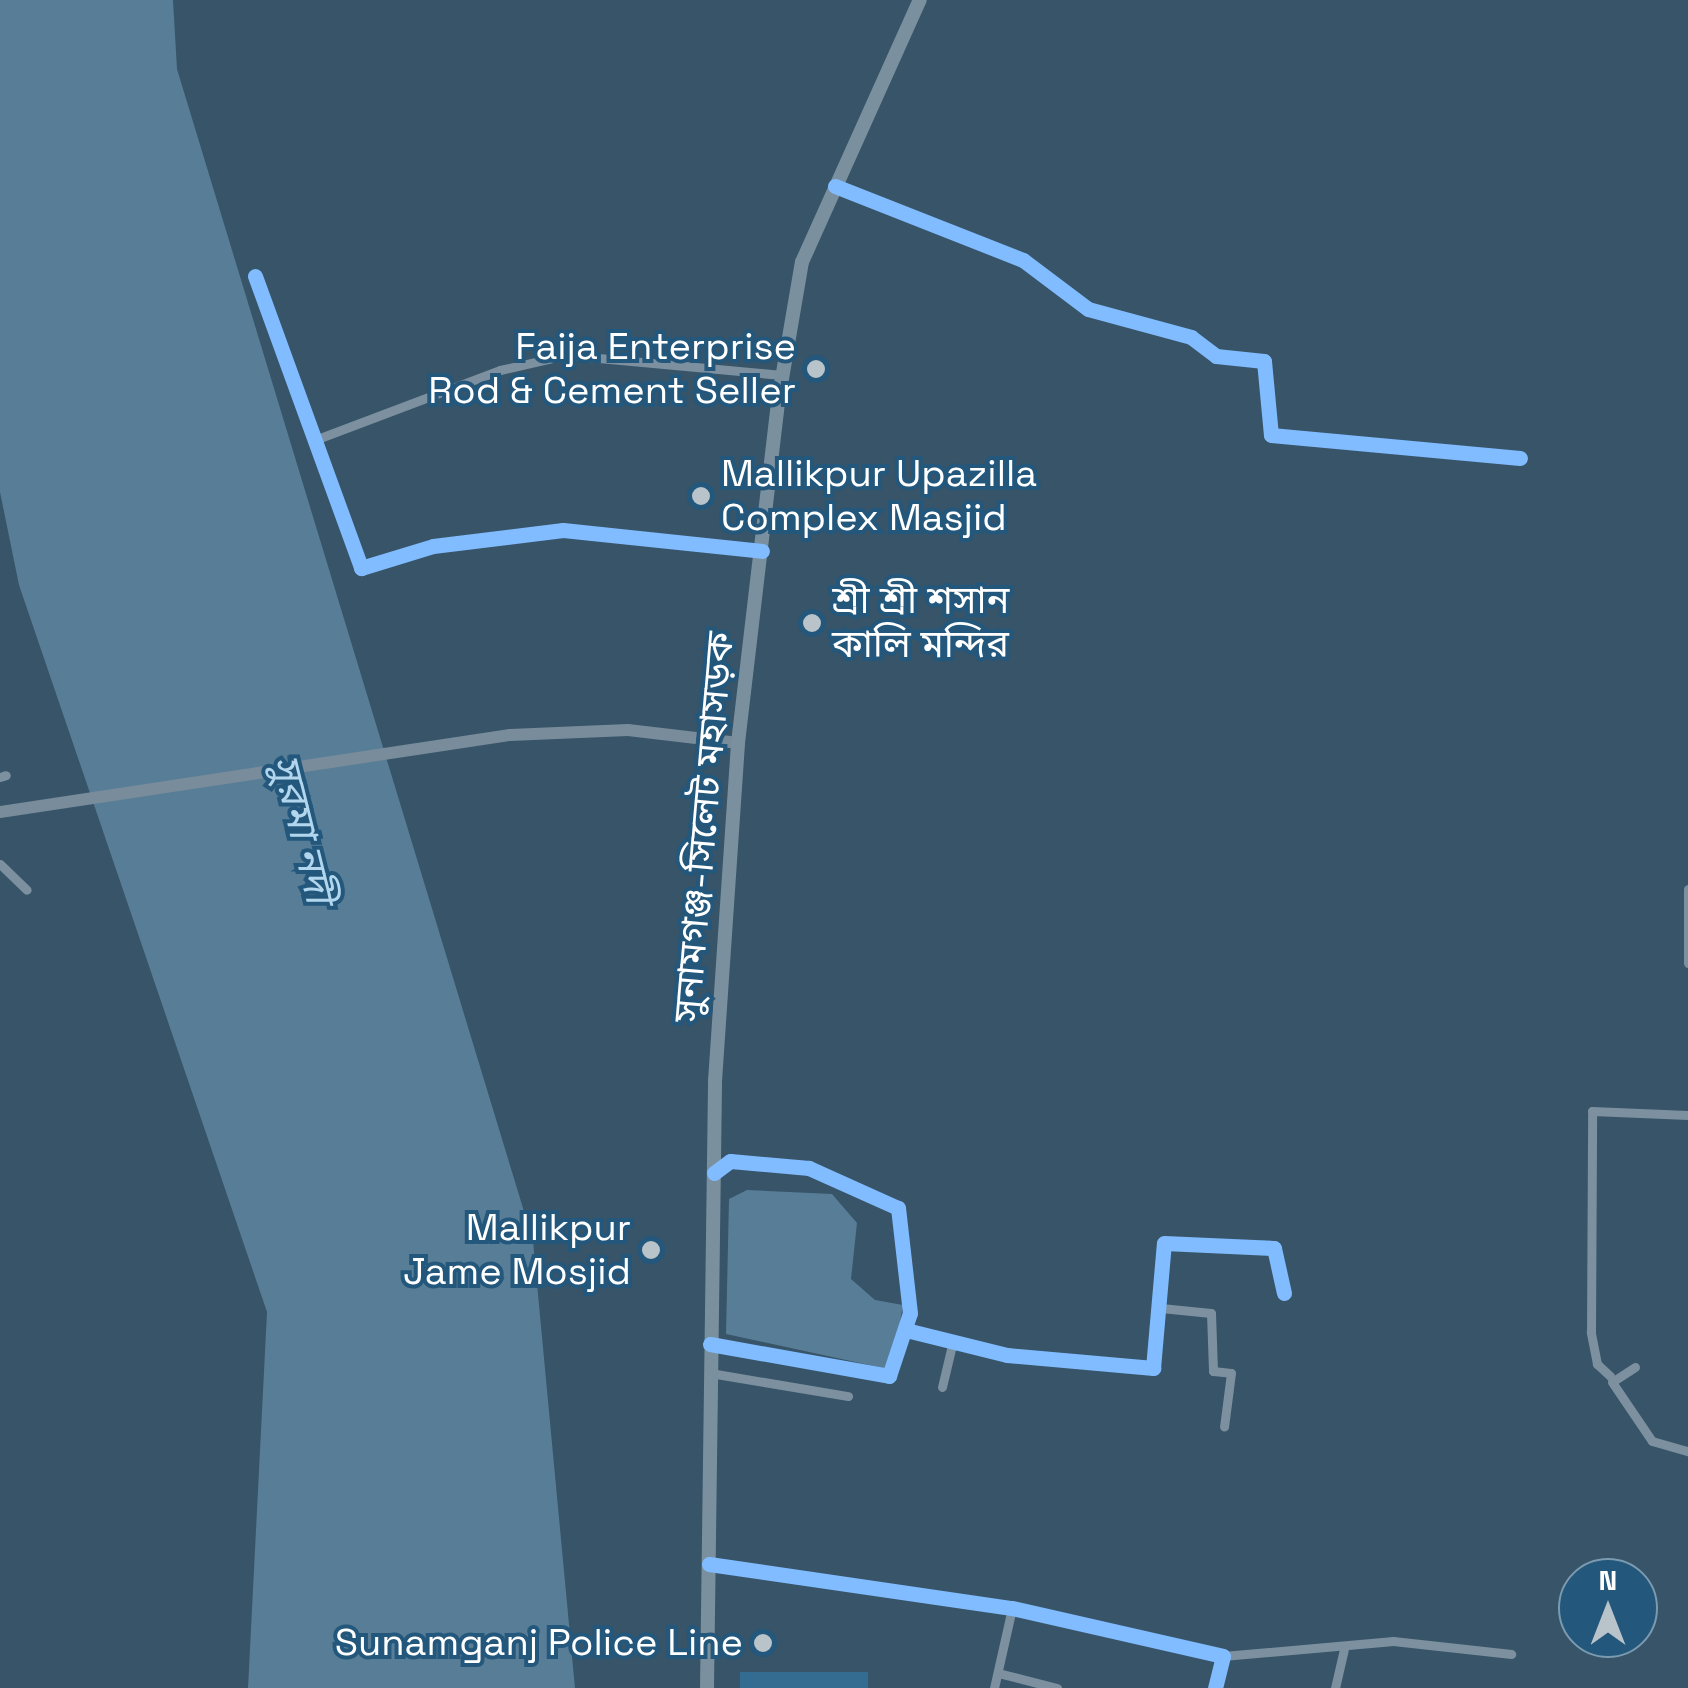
<!DOCTYPE html>
<meta charset="utf-8">
<style>
body{margin:0}
#map{position:relative;width:1688px;height:1688px;overflow:hidden;background:#375468;font-family:"Space Grotesk","Noto Sans Bengali",sans-serif}
div>[style]{position:absolute}
.green>*{inset:0;background:#346c91;transform-origin:0 0}
.water>*{inset:0;background:#587d96}
.minor>*{height:9px;margin:-4.5px;padding:0 4.5px;transform-origin:4.5px;border-radius:4.5px;background:#7c909f}
.secondary>*{height:12px;margin:-6px;padding:0 6px;transform-origin:6px;border-radius:6px;background:#788c9b}
.primary>*{height:14px;margin:-7px;padding:0 7px;transform-origin:7px;border-radius:7px;background:#7b909e}
.cycleway>*{height:15px;margin:-7.5px;padding:0 7.5px;transform-origin:7.5px;border-radius:7.5px;background:#80bcff}
.dots>*{width:28px;height:28px;translate:-50% -50%;box-sizing:border-box;border:5px solid #23577c;border-radius:50%}
span{translate:-50% -50%;white-space:nowrap;text-align:center;line-height:1.15;-webkit-text-stroke:8px #23577c;paint-order:stroke}
.poi-label{font-size:38px;color:#fff}
.right{translate:-100% -50%;text-align:right}
.left{translate:0 -50%;text-align:left}
.street-label{font-size:38px;color:#fff}
.water-label{font-size:40px;color:#b2d6ed;font-style:italic}
.north{position:absolute;left:1558px;top:1558px;width:100px;height:100px;box-sizing:border-box;background:#23577c;border:2px solid #7b9ab0;border-radius:50%;rotate:0deg;font-size:28px;font-weight:700;line-height:40px;text-align:center;color:#fff}
.north::after{content:'';display:block;margin:auto;width:35px;height:45px;background:#b9c3ca;clip-path:polygon(50% 0,100% 100%,50% 72%,0 100%)}
</style>
<div id="map">
<div class="green">
<div style="left:868px;top:1672px;width:16px;height:128px;rotate:90deg"></div>
</div>
<div class="water">
<div style="clip-path:polygon(0 0,173px 0,177px 69px,533px 1241px,575px 1688px,248px 1688px,267px 1312px,19px 585px,0 492px)"></div>
<div style="clip-path:polygon(747px 1190px,832px 1194px,857px 1223px,851px 1279px,875px 1300px,903px 1305px,892px 1370px,726px 1334px,729px 1199px)"></div>
</div>
<div class="minor">
<div style="left:835px;top:186px;width:202px;rotate:21.5deg"></div>
<div style="left:1023px;top:260px;width:81px;rotate:37deg"></div>
<div style="left:1088px;top:309px;width:107px;rotate:15.2deg"></div>
<div style="left:1191px;top:337px;width:31px;rotate:37deg"></div>
<div style="left:1216px;top:356px;width:48px;rotate:5.9deg"></div>
<div style="left:1264px;top:361px;width:74px;rotate:84.6deg"></div>
<div style="left:1271px;top:435px;width:250px;rotate:5.3deg"></div>
<div style="left:255px;top:276px;width:311px;rotate:70deg"></div>
<div style="left:361px;top:568px;width:75px;rotate:-17deg"></div>
<div style="left:433px;top:546px;width:131px;rotate:-7deg"></div>
<div style="left:563px;top:530px;width:200px;rotate:6deg"></div>
<div style="left:312px;top:441px;width:201px;rotate:-20.7deg"></div>
<div style="left:500px;top:370px;width:68px;rotate:-12.8deg"></div>
<div style="left:566px;top:355px;width:217px;rotate:5.3deg"></div>
<div style="left:0;top:777px;width:6px;rotate:-18deg"></div>
<div style="left:0;top:864px;width:37px;rotate:44deg"></div>
<div style="left:1688px;top:889px;width:74px;rotate:90deg"></div>
<div style="left:1161px;top:1308px;width:50px;rotate:5.7deg"></div>
<div style="left:1211px;top:1313px;width:58px;rotate:88deg"></div>
<div style="left:1213px;top:1371px;width:18px;rotate:6deg"></div>
<div style="left:1231px;top:1373px;width:54px;rotate:97.4deg"></div>
<div style="left:906px;top:1330px;width:104px;rotate:13.9deg"></div>
<div style="left:1007px;top:1355px;width:147px;rotate:5.1deg"></div>
<div style="left:1153px;top:1368px;width:125px;rotate:-85deg"></div>
<div style="left:1164px;top:1243px;width:110px;rotate:2.6deg"></div>
<div style="left:1274px;top:1248px;width:46px;rotate:77.5deg"></div>
<div style="left:710px;top:1344px;width:182px;rotate:10.1deg"></div>
<div style="left:889px;top:1376px;width:66px;rotate:-71.6deg"></div>
<div style="left:910px;top:1313px;width:106px;rotate:-96.5deg"></div>
<div style="left:898px;top:1208px;width:98px;rotate:-155.8deg"></div>
<div style="left:809px;top:1168px;width:79px;rotate:-174.9deg"></div>
<div style="left:730px;top:1161px;width:20px;rotate:143deg"></div>
<div style="left:1635px;top:1367px;width:27px;rotate:147deg"></div>
<div style="left:1612px;top:1382px;width:71px;rotate:55.9deg"></div>
<div style="left:1652px;top:1441px;width:37px;rotate:16deg"></div>
<div style="left:710px;top:1373px;width:140px;rotate:9.5deg"></div>
<div style="left:1610px;top:1376px;width:18px;rotate:-137deg"></div>
<div style="left:1597px;top:1364px;width:33px;rotate:-101deg"></div>
<div style="left:1591px;top:1332px;width:221px;rotate:-89.7deg"></div>
<div style="left:1592px;top:1111px;width:96px;rotate:2.4deg"></div>
<div style="left:942px;top:1387px;width:47px;rotate:-76.6deg"></div>
<div style="left:709px;top:1564px;width:306px;rotate:8.3deg"></div>
<div style="left:1012px;top:1608px;width:216px;rotate:12.8deg"></div>
<div style="left:1223px;top:1656px;width:33px;rotate:104deg"></div>
<div style="left:1223px;top:1656px;width:171px;rotate:-5deg"></div>
<div style="left:1393px;top:1641px;width:119px;rotate:6.3deg"></div>
<div style="left:998px;top:1673px;width:61px;rotate:14.3deg"></div>
<div style="left:994px;top:1688px;width:82px;rotate:-77.3deg"></div>
<div style="left:1335px;top:1688px;width:39px;rotate:-77deg"></div>
</div>
<div class="secondary">
<div style="left:0;top:812px;width:516px;rotate:-8.59deg"></div>
<div style="left:510px;top:735px;width:118px;rotate:-2.4deg"></div>
<div style="left:628px;top:730px;width:111px;rotate:6.7deg"></div>
</div>
<div class="primary">
<div style="left:707px;top:1688px;width:607px;rotate:-89.24deg"></div>
<div style="left:715px;top:1081px;width:339px;rotate:-86.1deg"></div>
<div style="left:738px;top:743px;width:343px;rotate:-83.3deg"></div>
<div style="left:778px;top:402px;width:142px;rotate:-80.3deg"></div>
<div style="left:802px;top:262px;width:287px;rotate:-65.8deg"></div>
</div>
<div class="cycleway">
<div style="left:835px;top:186px;width:202px;rotate:21.5deg"></div>
<div style="left:1023px;top:260px;width:81px;rotate:37deg"></div>
<div style="left:1088px;top:309px;width:107px;rotate:15.2deg"></div>
<div style="left:1191px;top:337px;width:31px;rotate:37deg"></div>
<div style="left:1216px;top:356px;width:48px;rotate:5.9deg"></div>
<div style="left:1264px;top:361px;width:74px;rotate:84.6deg"></div>
<div style="left:1271px;top:435px;width:250px;rotate:5.3deg"></div>
<div style="left:255px;top:276px;width:311px;rotate:70deg"></div>
<div style="left:361px;top:568px;width:75px;rotate:-17deg"></div>
<div style="left:433px;top:546px;width:131px;rotate:-7deg"></div>
<div style="left:563px;top:530px;width:200px;rotate:6deg"></div>
<div style="left:906px;top:1330px;width:104px;rotate:13.9deg"></div>
<div style="left:1007px;top:1355px;width:147px;rotate:5.1deg"></div>
<div style="left:1153px;top:1368px;width:125px;rotate:-85deg"></div>
<div style="left:1164px;top:1243px;width:110px;rotate:2.6deg"></div>
<div style="left:1274px;top:1248px;width:46px;rotate:77.5deg"></div>
<div style="left:710px;top:1344px;width:182px;rotate:10.1deg"></div>
<div style="left:889px;top:1376px;width:66px;rotate:-71.6deg"></div>
<div style="left:910px;top:1313px;width:106px;rotate:-96.5deg"></div>
<div style="left:898px;top:1208px;width:98px;rotate:-155.8deg"></div>
<div style="left:809px;top:1168px;width:79px;rotate:-174.9deg"></div>
<div style="left:730px;top:1161px;width:20px;rotate:143deg"></div>
<div style="left:709px;top:1564px;width:306px;rotate:8.3deg"></div>
<div style="left:1012px;top:1608px;width:216px;rotate:12.8deg"></div>
<div style="left:1223px;top:1656px;width:33px;rotate:104deg"></div>
</div>
<div class="dots">
<div style="left:816px;top:369px;background:#b9c3ca"></div>
<div style="left:701px;top:496px;background:#b9c3ca"></div>
<div style="left:812px;top:623px;background:#b9c3ca"></div>
<div style="left:651px;top:1250px;background:#b9c3ca"></div>
<div style="left:763px;top:1643px;background:#b9c3ca"></div>
</div>
<div class="poi-label">
<span class="right" style="left:796px;top:369px">Faija Enterprise<br>Rod &amp; Cement Seller</span>
<span class="left" style="left:721px;top:496px">Mallikpur Upazilla<br>Complex Masjid</span>
<span class="left" style="left:832px;top:623px">শ্রী শ্রী শসান<br>কালি মন্দির</span>
<span class="right" style="left:631px;top:1250px">Mallikpur<br>Jame Mosjid</span>
<span class="right" style="left:743px;top:1643px">Sunamganj Police Line</span>
</div>
<div class="street-label">
<span style="left:704px;top:827px;rotate:-85deg">সুনামগঞ্জ-সিলেট মহাসড়ক</span>
</div>
<div class="water-label">
<span style="left:302px;top:829px;rotate:76deg">সুরমা নদী</span>
</div>
<div class="north">N</div>
</div>
